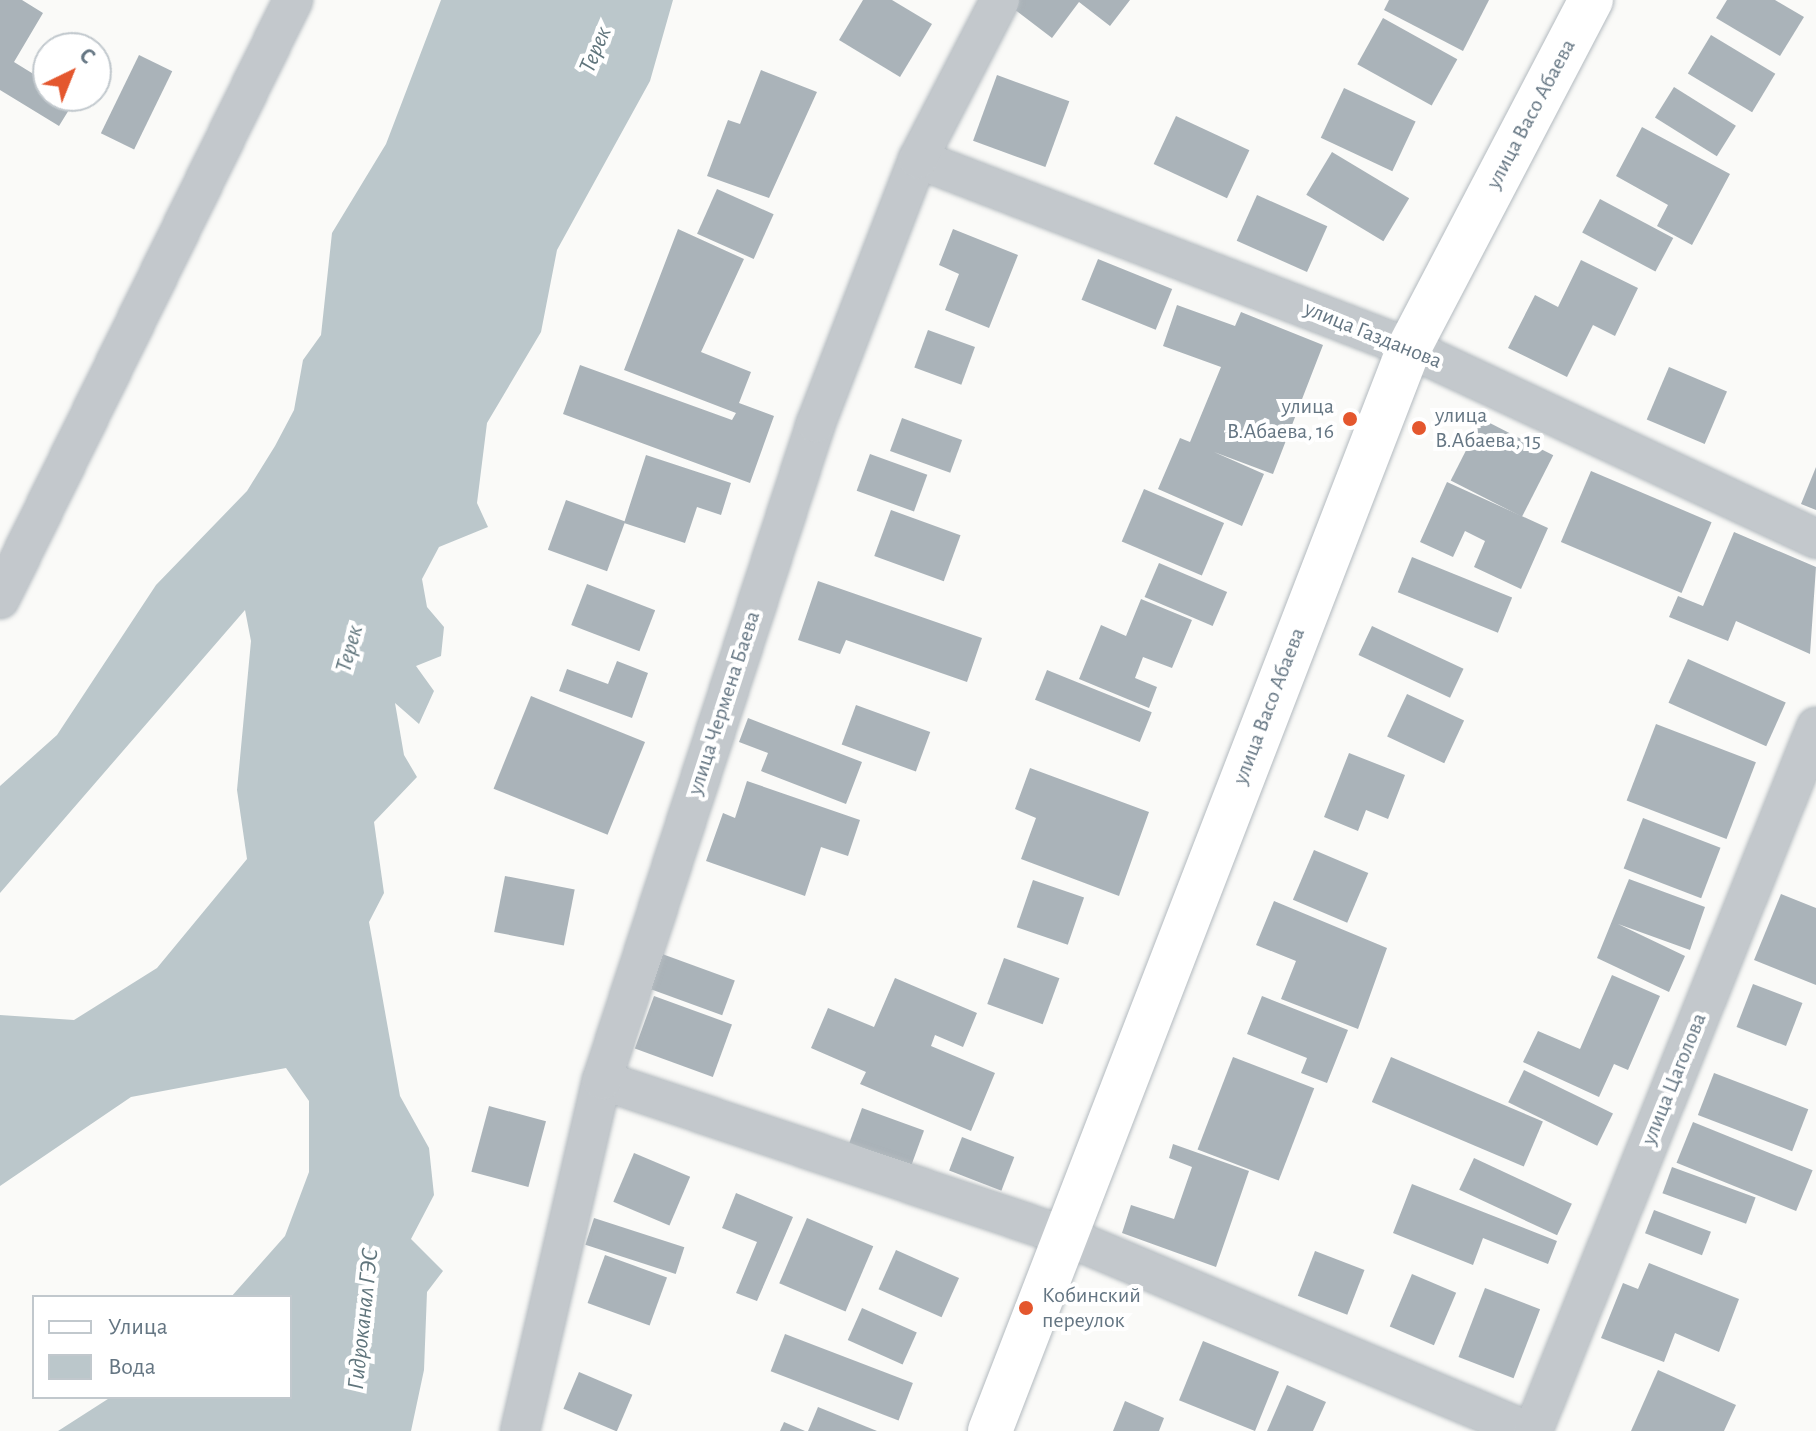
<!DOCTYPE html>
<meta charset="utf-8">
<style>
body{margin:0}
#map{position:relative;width:1816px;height:1431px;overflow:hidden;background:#fafaf8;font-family:"Alegreya Sans",sans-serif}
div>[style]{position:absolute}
.water>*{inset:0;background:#bbc7cb}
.building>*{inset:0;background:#aab3b9;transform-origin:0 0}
.roads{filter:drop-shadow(0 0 2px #b3babf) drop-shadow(0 0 2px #b3babf)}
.street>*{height:38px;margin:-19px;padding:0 19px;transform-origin:19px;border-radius:19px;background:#c3c8cc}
.secondary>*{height:44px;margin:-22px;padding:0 22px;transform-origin:22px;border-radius:22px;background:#fff}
.dots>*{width:22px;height:22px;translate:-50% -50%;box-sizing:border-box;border:4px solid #fff;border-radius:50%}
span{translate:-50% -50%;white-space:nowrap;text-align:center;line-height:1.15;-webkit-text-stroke:8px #fff;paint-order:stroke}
.street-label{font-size:22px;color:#657683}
.poi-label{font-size:22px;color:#657683}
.right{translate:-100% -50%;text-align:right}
.left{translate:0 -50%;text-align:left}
.water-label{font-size:24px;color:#60757c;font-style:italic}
.legend{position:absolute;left:32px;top:1295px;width:260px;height:104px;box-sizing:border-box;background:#fff;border:2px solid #c1c8cd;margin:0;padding:10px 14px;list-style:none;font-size:24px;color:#657683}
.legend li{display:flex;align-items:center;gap:16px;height:40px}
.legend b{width:40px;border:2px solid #c1c8cd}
.north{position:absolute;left:32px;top:32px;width:80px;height:80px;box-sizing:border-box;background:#fff;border:2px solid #c1c8cd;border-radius:50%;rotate:43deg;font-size:22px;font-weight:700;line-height:32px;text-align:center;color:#657683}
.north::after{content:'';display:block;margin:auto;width:28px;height:36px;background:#e4572e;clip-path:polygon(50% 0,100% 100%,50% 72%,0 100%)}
</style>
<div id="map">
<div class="water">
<div style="clip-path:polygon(441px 0,673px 0,650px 81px,557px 250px,541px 332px,487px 423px,477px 503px,488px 527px,439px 547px,422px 579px,427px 607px,444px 627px,441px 656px,416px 666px,434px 691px,419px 724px,395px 703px,404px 755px,417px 777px,374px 822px,384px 893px,369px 922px,400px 1096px,429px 1148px,434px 1195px,411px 1239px,443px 1271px,427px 1292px,424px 1370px,411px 1431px,58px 1431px,111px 1397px,290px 1397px,290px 1297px,231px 1297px,285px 1236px,309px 1172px,309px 1101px,286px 1068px,131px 1097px,0 1186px,0 1015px,74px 1020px,157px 968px,247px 859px,237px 790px,251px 641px,245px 610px,0 893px,0 786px,57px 735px,156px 585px,247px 491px,275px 446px,294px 410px,303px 360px,321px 335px,332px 233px,386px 144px)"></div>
</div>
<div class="building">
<div style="clip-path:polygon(0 0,22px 0,43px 13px,14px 62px,48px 83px,48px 96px,75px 100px,59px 126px,0 90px)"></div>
<div style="clip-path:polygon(863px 0,892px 0,932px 24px,900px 77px,839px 40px)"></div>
<div style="clip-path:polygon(1015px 0,1130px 0,1110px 26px,1079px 2px,1052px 38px,1010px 6px)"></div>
<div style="clip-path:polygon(1389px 0,1489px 0,1463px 51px,1384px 10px)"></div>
<div style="clip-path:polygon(1727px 0,1775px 0,1804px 17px,1780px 56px,1716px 18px)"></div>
<div style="left:1383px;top:18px;width:85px;height:53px;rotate:29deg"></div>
<div style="left:1711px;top:35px;width:75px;height:45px;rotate:31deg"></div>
<div style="left:139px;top:55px;width:37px;height:87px;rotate:26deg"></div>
<div style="clip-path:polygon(761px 70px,817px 92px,769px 198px,707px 176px,728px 120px,740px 124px)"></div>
<div style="left:997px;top:75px;width:77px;height:70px;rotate:20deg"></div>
<div style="left:1674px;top:87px;width:73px;height:36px;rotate:32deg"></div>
<div style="left:1344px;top:88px;width:79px;height:55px;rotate:25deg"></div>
<div style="left:1176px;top:116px;width:81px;height:53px;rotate:25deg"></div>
<div style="clip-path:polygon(1642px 127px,1730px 174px,1692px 245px,1657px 226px,1668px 205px,1616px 176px)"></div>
<div style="left:1332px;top:152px;width:90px;height:50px;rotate:31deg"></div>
<div style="left:717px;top:189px;width:62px;height:49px;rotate:24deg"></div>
<div style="left:1257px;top:195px;width:77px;height:50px;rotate:24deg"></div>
<div style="left:1600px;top:199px;width:83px;height:38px;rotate:28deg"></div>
<div style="clip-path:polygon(678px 229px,744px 259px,701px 352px,751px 372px,739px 403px,774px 416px,750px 483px,563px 414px,580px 365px,732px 420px,736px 413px,624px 370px)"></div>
<div style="clip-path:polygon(953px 229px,1018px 255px,989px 328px,945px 310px,959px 274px,939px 265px)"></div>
<div style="left:1098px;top:259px;width:80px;height:44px;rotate:22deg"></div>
<div style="clip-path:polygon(1581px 260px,1638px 288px,1615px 336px,1593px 325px,1567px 377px,1508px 348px,1535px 295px,1558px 307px)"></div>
<div style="clip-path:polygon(1177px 305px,1235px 326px,1241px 312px,1323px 345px,1273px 474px,1214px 452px,1264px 474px,1242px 526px,1158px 489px,1180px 438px,1190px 442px,1221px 367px,1163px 346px)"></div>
<div style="left:928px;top:330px;width:50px;height:40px;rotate:20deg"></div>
<div style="left:1669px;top:367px;width:63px;height:57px;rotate:23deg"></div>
<div style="left:902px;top:418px;width:64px;height:35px;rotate:20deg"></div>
<div style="left:1482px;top:419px;width:80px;height:69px;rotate:27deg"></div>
<div style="left:870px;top:454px;width:61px;height:39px;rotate:20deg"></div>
<div style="clip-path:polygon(646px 455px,731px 483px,721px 515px,697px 507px,685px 543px,624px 523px)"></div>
<div style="clip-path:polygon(1816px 467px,1816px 510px,1801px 504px)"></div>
<div style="left:1591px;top:471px;width:131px;height:77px;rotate:23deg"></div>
<div style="clip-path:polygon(1447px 482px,1548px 528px,1521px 589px,1474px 567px,1485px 541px,1465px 531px,1453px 557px,1420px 542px)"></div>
<div style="left:1144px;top:489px;width:87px;height:57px;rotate:23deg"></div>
<div style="left:566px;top:500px;width:63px;height:53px;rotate:20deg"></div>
<div style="left:891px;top:510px;width:74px;height:49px;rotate:20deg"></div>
<div style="clip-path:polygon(1734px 532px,1816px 567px,1810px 654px,1736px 621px,1728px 641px,1669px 617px,1678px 596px,1703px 606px)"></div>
<div style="left:1412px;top:557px;width:108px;height:38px;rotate:22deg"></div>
<div style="left:1159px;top:563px;width:74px;height:37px;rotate:23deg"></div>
<div style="clip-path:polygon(818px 581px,982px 638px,967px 682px,846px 640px,840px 654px,798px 640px)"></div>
<div style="left:587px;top:584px;width:73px;height:44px;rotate:21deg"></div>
<div style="clip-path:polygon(1141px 599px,1192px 620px,1172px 668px,1143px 657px,1135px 678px,1157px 687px,1149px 708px,1079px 679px,1101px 625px,1126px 636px)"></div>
<div style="left:1372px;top:626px;width:101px;height:32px;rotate:25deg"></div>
<div style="left:1688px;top:659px;width:107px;height:48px;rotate:24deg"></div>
<div style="clip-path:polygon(617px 661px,648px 673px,632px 718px,559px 691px,567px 669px,608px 684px)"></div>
<div style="left:1047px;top:670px;width:113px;height:32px;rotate:22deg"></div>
<div style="left:1407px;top:694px;width:63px;height:47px;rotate:25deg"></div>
<div style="left:531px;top:696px;width:123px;height:100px;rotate:22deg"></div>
<div style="left:856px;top:705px;width:79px;height:42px;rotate:20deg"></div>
<div style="clip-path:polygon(748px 718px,862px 762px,846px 804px,761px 771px,768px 753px,739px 742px)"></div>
<div style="left:1656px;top:724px;width:107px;height:82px;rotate:21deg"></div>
<div style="clip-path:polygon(1349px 753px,1405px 775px,1388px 819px,1366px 810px,1358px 831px,1324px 817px)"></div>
<div style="clip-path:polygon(1030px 768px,1149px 812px,1119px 896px,1021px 859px,1036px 818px,1015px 809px)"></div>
<div style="clip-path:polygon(747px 781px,860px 820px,848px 856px,821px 847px,805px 896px,706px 861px,723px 813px,735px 818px)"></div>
<div style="left:1643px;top:818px;width:83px;height:54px;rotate:21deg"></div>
<div style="left:1314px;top:850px;width:59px;height:54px;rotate:23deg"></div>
<div style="left:505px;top:876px;width:71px;height:57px;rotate:11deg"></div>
<div style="clip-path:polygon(1629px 879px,1705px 907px,1690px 950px,1618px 924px,1685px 956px,1669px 992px,1597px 958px)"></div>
<div style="left:1033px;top:880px;width:54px;height:50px;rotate:19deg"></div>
<div style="clip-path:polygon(1781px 894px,1816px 908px,1816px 985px,1754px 960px)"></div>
<div style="clip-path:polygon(1274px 901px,1387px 948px,1358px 1029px,1281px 999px,1296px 961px,1256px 945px)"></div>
<div style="left:654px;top:951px;width:86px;height:37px;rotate:20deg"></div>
<div style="left:1004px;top:958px;width:59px;height:49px;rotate:20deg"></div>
<div style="clip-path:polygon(1612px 975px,1660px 996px,1628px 1070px,1614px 1064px,1599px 1097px,1523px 1062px,1538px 1031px,1580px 1049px)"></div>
<div style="clip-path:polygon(895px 978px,977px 1013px,963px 1047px,935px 1035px,931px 1046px,995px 1073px,971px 1131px,860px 1084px,866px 1072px,811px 1048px,828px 1008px,874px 1027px)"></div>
<div style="left:1753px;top:984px;width:53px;height:46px;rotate:21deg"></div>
<div style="left:654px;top:996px;width:83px;height:56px;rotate:20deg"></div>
<div style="clip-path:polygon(1262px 996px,1348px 1030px,1327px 1083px,1301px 1073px,1307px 1058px,1247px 1034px)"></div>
<div style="left:1233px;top:1057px;width:87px;height:99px;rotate:21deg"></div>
<div style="left:1391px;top:1057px;width:165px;height:49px;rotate:23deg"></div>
<div style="left:1524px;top:1070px;width:99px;height:36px;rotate:26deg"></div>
<div style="left:1714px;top:1073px;width:101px;height:45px;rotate:21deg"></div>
<div style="left:489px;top:1106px;width:59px;height:68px;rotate:15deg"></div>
<div style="left:862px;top:1108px;width:66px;height:37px;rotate:20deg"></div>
<div style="left:1693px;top:1122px;width:129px;height:44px;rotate:22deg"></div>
<div style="left:962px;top:1137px;width:56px;height:36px;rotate:21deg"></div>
<div style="clip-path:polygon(1173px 1144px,1249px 1171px,1216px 1267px,1122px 1233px,1131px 1205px,1174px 1219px,1192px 1167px,1169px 1158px)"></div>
<div style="left:634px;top:1153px;width:61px;height:53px;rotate:23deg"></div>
<div style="left:1474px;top:1158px;width:108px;height:35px;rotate:25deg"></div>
<div style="left:1672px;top:1167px;width:89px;height:28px;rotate:20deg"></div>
<div style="clip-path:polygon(1412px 1184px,1557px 1241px,1548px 1264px,1483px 1238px,1473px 1265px,1393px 1233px)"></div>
<div style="clip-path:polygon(736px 1193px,793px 1217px,757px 1301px,736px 1293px,757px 1242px,722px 1228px)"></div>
<div style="left:1654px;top:1210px;width:61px;height:25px;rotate:21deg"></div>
<div style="left:594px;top:1218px;width:95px;height:28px;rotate:18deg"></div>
<div style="left:807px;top:1218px;width:72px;height:71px;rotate:23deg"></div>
<div style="left:896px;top:1250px;width:69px;height:43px;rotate:24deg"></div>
<div style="left:1315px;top:1251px;width:53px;height:48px;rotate:21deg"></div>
<div style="left:605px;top:1255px;width:66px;height:51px;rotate:20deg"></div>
<div style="clip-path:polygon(1649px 1263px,1739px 1299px,1719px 1352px,1675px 1333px,1664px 1362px,1601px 1338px,1623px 1283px,1638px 1289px)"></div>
<div style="left:1412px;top:1274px;width:48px;height:57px;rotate:23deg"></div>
<div style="left:1485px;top:1288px;width:59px;height:74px;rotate:21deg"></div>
<div style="left:862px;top:1308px;width:60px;height:35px;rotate:24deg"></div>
<div style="left:785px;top:1334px;width:137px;height:40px;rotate:21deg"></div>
<div style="left:1203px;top:1341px;width:82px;height:64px;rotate:22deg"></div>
<div style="clip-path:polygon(1658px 1370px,1736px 1405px,1724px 1431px,1631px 1431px)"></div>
<div style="left:579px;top:1372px;width:58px;height:40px;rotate:23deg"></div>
<div style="clip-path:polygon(1287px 1385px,1326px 1402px,1313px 1431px,1267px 1431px)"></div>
<div style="clip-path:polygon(1125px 1401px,1164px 1418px,1159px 1431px,1113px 1431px)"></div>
<div style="clip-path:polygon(818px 1407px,877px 1431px,808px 1431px)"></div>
<div style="clip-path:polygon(784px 1422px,805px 1431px,780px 1431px)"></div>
</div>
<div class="roads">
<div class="street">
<div style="left:918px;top:159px;width:526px;rotate:21.05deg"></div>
<div style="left:1409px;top:348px;width:450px;rotate:25.1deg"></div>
<div style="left:0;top:599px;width:667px;rotate:-63.93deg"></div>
<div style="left:602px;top:1080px;width:486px;rotate:18.6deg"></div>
<div style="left:1063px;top:1235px;width:505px;rotate:22.86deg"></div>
<div style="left:520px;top:1431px;width:360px;rotate:-76.9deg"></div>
<div style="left:602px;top:1080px;width:691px;rotate:-71.96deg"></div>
<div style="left:816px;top:423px;width:283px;rotate:-68.9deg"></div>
<div style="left:918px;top:159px;width:179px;rotate:-62.7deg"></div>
<div style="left:1533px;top:1431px;width:759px;rotate:-68.1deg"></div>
</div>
<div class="secondary">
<div style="left:990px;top:1431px;width:1161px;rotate:-68.85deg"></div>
<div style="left:1409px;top:348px;width:393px;rotate:-62.4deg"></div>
</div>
</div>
<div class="dots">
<div style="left:1350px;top:419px;background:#e4572e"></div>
<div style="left:1419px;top:428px;background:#e4572e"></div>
<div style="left:1026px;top:1308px;background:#e4572e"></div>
</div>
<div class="street-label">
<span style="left:1531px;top:114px;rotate:-62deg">улица Васо Абаева</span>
<span style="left:1373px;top:335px;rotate:22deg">улица Газданова</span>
<span style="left:724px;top:703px;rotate:-72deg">улица Чермена Баева</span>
<span style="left:1269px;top:706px;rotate:-69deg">улица Васо Абаева</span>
<span style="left:1674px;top:1079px;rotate:-68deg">улица Цаголова</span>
</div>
<div class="poi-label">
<span class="right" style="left:1334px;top:419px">улица<br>В.Абаева, 16</span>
<span class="left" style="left:1435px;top:428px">улица<br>В.Абаева, 15</span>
<span class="left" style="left:1042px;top:1308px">Кобинский<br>переулок</span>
</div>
<div class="water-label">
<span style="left:596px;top:50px;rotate:-67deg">Терек</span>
<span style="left:350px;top:649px;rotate:-74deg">Терек</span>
<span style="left:364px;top:1319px;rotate:-84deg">Гидроканал ГЭС</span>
</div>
<ul class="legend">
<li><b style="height:10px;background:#fff"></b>Улица</li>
<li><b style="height:22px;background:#bbc7cb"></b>Вода</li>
</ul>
<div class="north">С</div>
</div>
